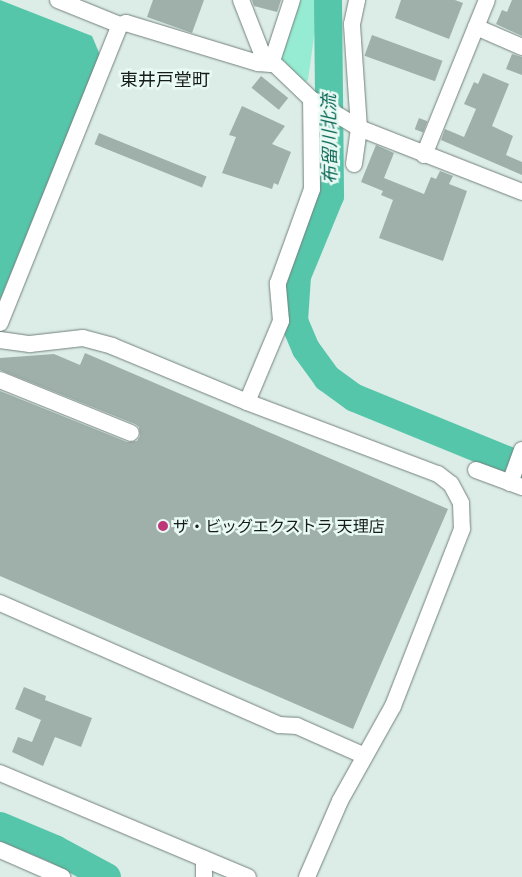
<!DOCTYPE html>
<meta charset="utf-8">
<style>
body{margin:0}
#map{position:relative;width:522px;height:877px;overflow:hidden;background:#dcece7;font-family:"Open Sans","Noto Sans JP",sans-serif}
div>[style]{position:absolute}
.green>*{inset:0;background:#96ebd3}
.water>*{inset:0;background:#56c6ab}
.river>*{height:28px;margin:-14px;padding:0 14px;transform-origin:14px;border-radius:14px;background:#56c6ab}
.building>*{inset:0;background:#9fafaa;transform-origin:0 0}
.roads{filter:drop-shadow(0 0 1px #73817c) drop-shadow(0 0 1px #73817c)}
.minor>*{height:16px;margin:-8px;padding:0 8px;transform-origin:8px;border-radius:8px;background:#fff}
.dots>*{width:14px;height:14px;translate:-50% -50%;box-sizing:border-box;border:2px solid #e9f9f4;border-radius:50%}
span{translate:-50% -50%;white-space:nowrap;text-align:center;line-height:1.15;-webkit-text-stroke:5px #e9f9f4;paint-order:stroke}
.poi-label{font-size:16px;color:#161c1a}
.left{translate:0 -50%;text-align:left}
.neighbourhood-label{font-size:18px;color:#161c1a}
.water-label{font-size:18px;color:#086654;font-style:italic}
</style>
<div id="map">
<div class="green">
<div style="clip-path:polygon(300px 0,319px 0,308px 80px,303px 83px,279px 61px)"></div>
</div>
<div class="water">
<div style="clip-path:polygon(0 0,92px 36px,100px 55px,0 300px)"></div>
</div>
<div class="river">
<div style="left:328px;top:0;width:196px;rotate:89.4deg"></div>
<div style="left:330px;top:196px;width:87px;rotate:112.4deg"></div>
<div style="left:297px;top:276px;width:45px;rotate:93.8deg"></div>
<div style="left:294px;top:321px;width:30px;rotate:67deg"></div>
<div style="left:306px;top:349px;width:36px;rotate:54deg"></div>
<div style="left:327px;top:378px;width:34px;rotate:36deg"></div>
<div style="left:355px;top:398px;width:180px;rotate:22.2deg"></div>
<div style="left:0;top:826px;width:60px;rotate:22.7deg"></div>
<div style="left:55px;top:849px;width:59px;rotate:28.3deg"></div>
</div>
<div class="building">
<div style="clip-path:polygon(153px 0,204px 0,192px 33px,147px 17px)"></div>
<div style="clip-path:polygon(252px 0,281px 0,277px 12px,254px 6px)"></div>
<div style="clip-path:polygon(401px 0,455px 0,463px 3px,449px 39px,395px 18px)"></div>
<div style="clip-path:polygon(512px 0,522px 0,522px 36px,496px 24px,502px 10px,507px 12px)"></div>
<div style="left:372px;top:35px;width:75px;height:22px;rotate:20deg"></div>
<div style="clip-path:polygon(512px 54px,522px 57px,522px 75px,506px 69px)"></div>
<div style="clip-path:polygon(483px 73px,509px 84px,492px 126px,513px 136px,506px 155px,522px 162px,522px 175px,441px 140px,445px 129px,464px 137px,476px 109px,464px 104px,474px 82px,478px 84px)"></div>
<div style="left:261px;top:76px;width:35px;height:15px;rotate:39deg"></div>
<div style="clip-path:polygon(242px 106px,285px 126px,272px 144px,291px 152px,278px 185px,274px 183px,272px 189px,222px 173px,236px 137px,229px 135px)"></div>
<div style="left:419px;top:118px;width:9px;height:12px;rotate:21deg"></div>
<div style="left:99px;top:133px;width:116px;height:12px;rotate:22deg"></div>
<div style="clip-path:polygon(376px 145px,394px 153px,384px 178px,424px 194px,431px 177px,436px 179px,440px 171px,453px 176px,449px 184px,467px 191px,443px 261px,379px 238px,393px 200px,381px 195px,383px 191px,361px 182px)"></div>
<div style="clip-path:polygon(85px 353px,448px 509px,353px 729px,0 576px,0 391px,127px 442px,137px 441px,140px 436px,139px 427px,135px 424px,0 370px,0 358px,54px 354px,80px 365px)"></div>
<div style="clip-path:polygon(24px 687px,46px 696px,45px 700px,92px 718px,81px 747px,55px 737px,43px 766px,12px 752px,18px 737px,32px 742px,41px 720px,15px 709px)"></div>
</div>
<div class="roads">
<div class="minor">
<div style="left:58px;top:0;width:67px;rotate:22deg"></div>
<div style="left:120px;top:25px;width:6px;rotate:-18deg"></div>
<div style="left:126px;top:23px;width:138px;rotate:16.9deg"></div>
<div style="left:258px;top:63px;width:13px;rotate:4deg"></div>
<div style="left:241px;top:0;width:55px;rotate:68.6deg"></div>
<div style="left:261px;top:51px;width:69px;rotate:43.8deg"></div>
<div style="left:311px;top:99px;width:56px;rotate:31.1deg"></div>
<div style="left:359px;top:128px;width:175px;rotate:21.4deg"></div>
<div style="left:476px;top:27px;width:50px;rotate:23.5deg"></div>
<div style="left:271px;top:64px;width:67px;rotate:-71.8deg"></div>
<div style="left:424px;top:155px;width:167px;rotate:-67.9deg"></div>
<div style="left:354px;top:164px;width:36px;rotate:-82deg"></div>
<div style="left:359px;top:128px;width:104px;rotate:-93.9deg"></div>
<div style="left:352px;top:24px;width:25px;rotate:-78deg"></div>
<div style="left:0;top:323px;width:321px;rotate:-68.1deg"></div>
<div style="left:0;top:340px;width:30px;rotate:8deg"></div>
<div style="left:30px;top:344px;width:53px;rotate:-6.5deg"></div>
<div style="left:83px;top:338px;width:30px;rotate:15deg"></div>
<div style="left:112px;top:346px;width:146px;rotate:22.5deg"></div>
<div style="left:247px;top:402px;width:204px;rotate:20.7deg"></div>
<div style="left:438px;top:474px;width:16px;rotate:38deg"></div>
<div style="left:451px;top:484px;width:21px;rotate:62deg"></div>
<div style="left:461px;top:503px;width:26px;rotate:88deg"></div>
<div style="left:462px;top:529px;width:190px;rotate:111.3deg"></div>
<div style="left:393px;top:706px;width:109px;rotate:119.2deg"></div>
<div style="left:340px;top:801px;width:83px;rotate:113.5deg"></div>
<div style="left:0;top:380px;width:141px;rotate:22deg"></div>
<div style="left:247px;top:402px;width:88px;rotate:-67.2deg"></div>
<div style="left:281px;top:321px;width:38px;rotate:-95deg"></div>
<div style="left:278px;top:283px;width:100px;rotate:-70.1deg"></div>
<div style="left:312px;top:189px;width:90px;rotate:-90.6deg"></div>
<div style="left:476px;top:470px;width:49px;rotate:20.3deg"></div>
<div style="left:510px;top:483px;width:35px;rotate:-70deg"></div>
<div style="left:0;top:603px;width:305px;rotate:23.6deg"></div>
<div style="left:279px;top:725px;width:18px;rotate:3deg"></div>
<div style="left:297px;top:726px;width:74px;rotate:23.8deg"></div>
<div style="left:0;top:773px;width:269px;rotate:22.8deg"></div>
<div style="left:0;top:850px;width:68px;rotate:23.5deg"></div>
<div style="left:204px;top:859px;width:18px;rotate:90deg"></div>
</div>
</div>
<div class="dots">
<div style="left:163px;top:526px;background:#bd3779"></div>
</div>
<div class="poi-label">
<span class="left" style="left:173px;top:526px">ザ・ビッグエクストラ 天理店</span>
</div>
<div class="neighbourhood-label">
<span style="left:165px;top:79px">東井戸堂町</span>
</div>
<div class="water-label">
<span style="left:329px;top:139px;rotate:-91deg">布留川北流</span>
</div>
</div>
